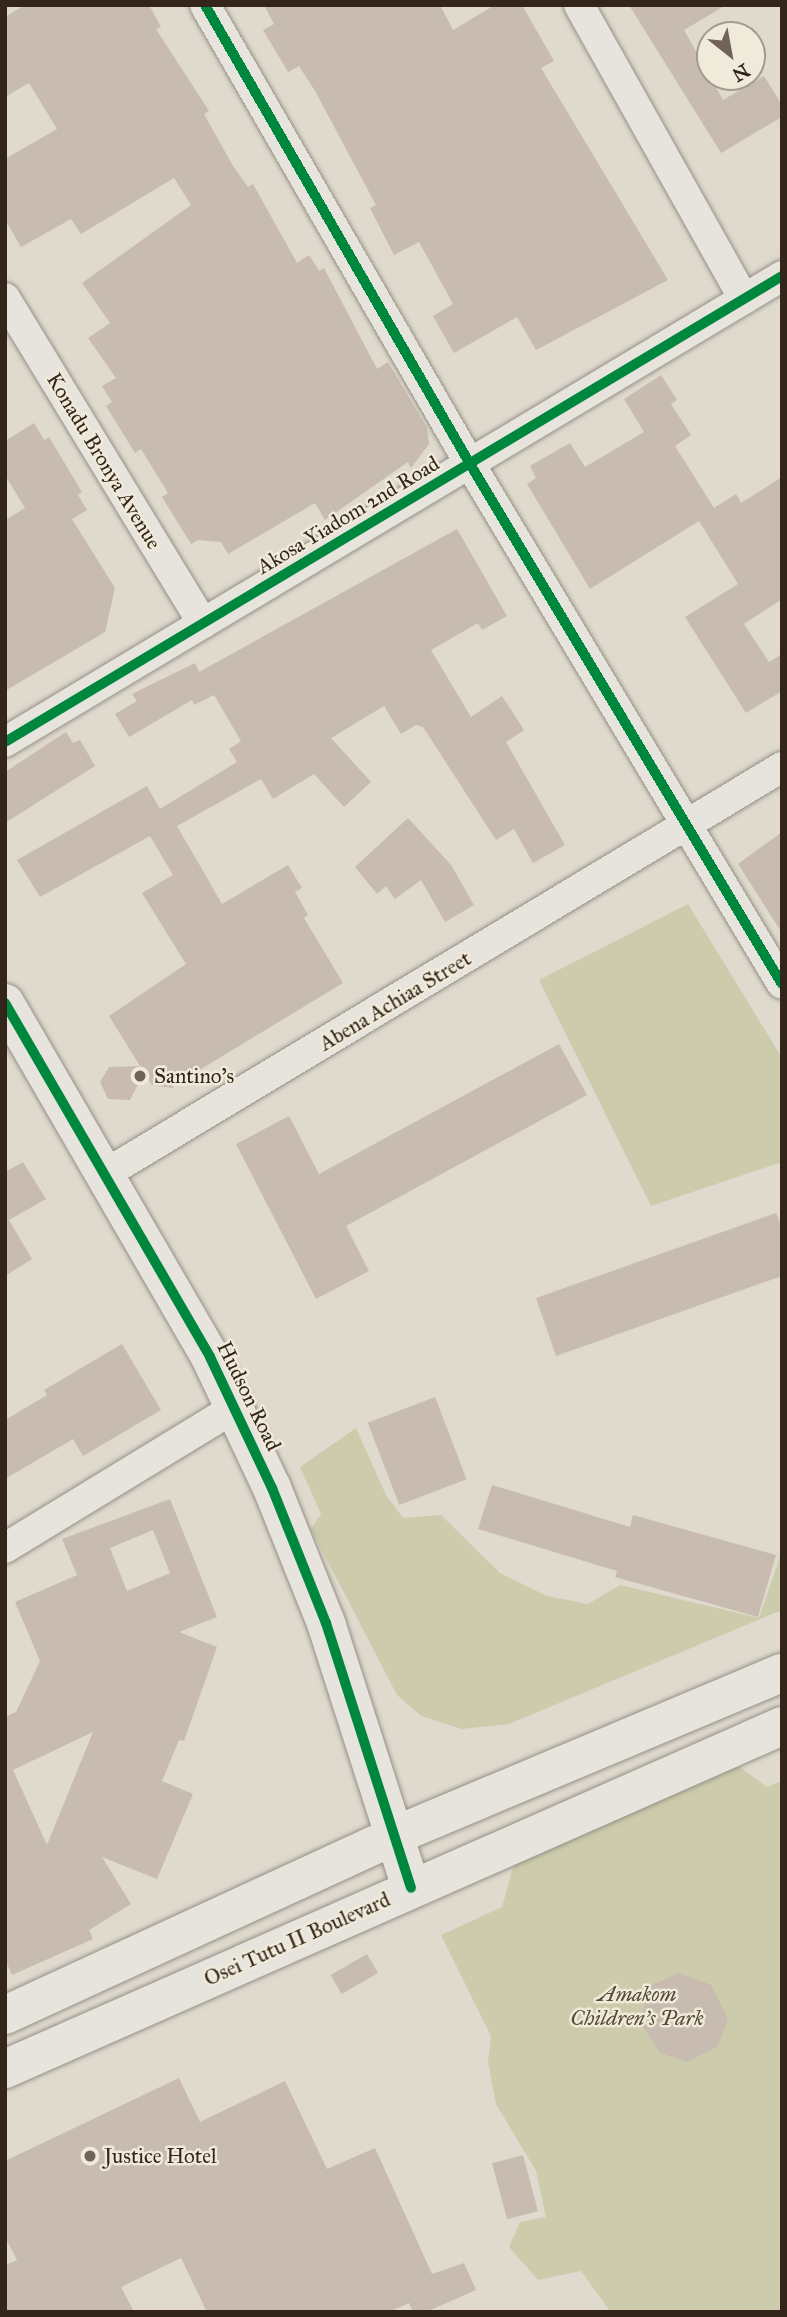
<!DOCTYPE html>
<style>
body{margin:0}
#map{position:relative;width:787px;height:2317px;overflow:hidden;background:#dfdacd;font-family:"IM FELL Great Primer",serif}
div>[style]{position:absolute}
.green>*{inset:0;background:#cccbab}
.building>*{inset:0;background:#c8bbb0;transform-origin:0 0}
.roads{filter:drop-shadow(0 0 2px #959087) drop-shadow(0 0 2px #959087)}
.street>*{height:30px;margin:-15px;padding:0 15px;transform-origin:15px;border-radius:15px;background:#e7e4dd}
.secondary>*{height:38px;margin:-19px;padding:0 19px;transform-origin:19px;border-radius:19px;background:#e7e4dd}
.cycleway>*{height:10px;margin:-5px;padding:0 5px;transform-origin:5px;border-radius:5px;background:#00873e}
.dots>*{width:19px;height:19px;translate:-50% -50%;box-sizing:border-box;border:4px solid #efead9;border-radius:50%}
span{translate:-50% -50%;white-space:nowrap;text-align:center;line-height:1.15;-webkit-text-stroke:5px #efead9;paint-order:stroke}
.street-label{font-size:21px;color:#34251a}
.poi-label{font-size:21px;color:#34251a}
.left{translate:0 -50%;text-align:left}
.park-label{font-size:21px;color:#564c38;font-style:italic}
.frame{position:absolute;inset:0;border:7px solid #34251a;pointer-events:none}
.north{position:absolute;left:696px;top:21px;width:70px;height:70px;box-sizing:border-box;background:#efead9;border:2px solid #a49b8d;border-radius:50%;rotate:149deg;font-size:19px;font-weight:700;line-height:28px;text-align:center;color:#34251a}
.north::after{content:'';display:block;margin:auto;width:24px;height:32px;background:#706459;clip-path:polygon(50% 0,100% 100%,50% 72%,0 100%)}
</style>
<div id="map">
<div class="green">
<div style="clip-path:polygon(688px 904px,782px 1058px,782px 1162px,651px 1206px,539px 980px)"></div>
<div style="clip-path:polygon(356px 1428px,386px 1495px,403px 1518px,441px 1515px,500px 1573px,547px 1596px,588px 1604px,620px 1585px,759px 1618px,782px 1551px,782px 1610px,509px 1724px,462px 1729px,421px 1716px,397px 1695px,311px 1529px,321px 1514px,300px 1467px)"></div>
<div style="clip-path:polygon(738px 1766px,767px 1787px,782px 1781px,782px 2312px,611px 2312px,581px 2271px,538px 2280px,509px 2247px,520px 2222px,546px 2217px,536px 2171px,496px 2104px,488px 2062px,491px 2036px,441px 1935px,502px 1907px,514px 1864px,549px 1845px,611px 1823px,637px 1801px)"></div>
</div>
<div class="building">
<div style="clip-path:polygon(25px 5px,149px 5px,161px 27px,156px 29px,209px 111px,204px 114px,233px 166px,248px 187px,253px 184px,297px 263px,309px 255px,319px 271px,324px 268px,377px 369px,388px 362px,427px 428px,429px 444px,411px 468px,408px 462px,325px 520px,315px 503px,228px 554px,221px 542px,198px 540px,191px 544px,162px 497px,168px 493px,141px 449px,135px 453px,106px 406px,112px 402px,102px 386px,116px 378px,88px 338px,110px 323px,82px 283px,191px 205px,174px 178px,81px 234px,71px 219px,21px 247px,5px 219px,5px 159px,57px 129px,29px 83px,5px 97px,5px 17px)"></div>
<div style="clip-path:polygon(264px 5px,440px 5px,453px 30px,495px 5px,522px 5px,554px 61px,541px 68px,668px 280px,536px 350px,517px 317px,454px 353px,433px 316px,453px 304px,419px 242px,394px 255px,370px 208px,376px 205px,315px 91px,299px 66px,288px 72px,263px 30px,274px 24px)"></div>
<div style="clip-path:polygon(629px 5px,726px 5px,684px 30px,723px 100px,764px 76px,782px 105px,782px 117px,721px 153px)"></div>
<div style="clip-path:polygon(661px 375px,677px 400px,671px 404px,691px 435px,675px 446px,714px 508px,736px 494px,741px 503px,782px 477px,782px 599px,744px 624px,769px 662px,782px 654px,782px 691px,746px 713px,685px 617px,738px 584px,699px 521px,590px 589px,527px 484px,536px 478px,530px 466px,570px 443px,585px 467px,644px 432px,624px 399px)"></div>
<div style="clip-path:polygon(34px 423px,44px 440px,49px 437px,82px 492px,78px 495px,87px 510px,72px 519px,115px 588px,105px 632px,5px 691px,5px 520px,25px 508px,5px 475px,5px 441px)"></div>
<div style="clip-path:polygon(457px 529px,507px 616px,482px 630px,478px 623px,431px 650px,471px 717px,502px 696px,524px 730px,506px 742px,565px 845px,533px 863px,514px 829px,496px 840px,423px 727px,416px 725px,401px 734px,384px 706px,331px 738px,371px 782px,344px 807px,314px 774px,273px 799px,261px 779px,177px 826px,222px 904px,288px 865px,302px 888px,295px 892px,308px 915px,304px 918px,343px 983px,201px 1069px,176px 1073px,173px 1088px,152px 1085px,144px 1073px,130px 1100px,108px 1099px,100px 1082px,109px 1067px,140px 1066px,109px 1016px,186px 964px,142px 893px,173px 875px,150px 836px,40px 897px,17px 860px,147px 786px,160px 809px,237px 762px,229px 749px,241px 741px,214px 695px,194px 705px,192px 700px,129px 737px,115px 714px,137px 701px,132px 694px,195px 663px,199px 672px)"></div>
<div style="clip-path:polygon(66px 732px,73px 743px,80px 740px,95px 766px,5px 823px,5px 772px)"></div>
<div style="clip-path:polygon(408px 818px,451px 865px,474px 905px,445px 922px,421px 880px,395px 899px,386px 886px,377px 894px,355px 867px)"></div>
<div style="clip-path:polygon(782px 832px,782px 933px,738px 864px)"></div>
<div style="clip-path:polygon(559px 1044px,587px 1095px,346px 1226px,369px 1271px,316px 1299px,236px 1144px,289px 1116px,319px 1174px)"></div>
<div style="clip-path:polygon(23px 1162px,46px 1199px,9px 1220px,32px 1259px,5px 1276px,5px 1172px)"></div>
<div style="clip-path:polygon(776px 1213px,782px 1228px,782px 1276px,556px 1356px,536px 1298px)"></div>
<div style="clip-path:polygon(122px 1344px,161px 1410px,83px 1456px,73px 1439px,5px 1479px,5px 1420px,47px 1395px,44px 1390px)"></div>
<div style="left:435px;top:1397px;width:88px;height:72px;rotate:69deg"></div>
<div style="clip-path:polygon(492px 1485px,630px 1527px,633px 1515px,776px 1555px,758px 1617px,615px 1577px,617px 1571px,478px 1529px)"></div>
<div style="clip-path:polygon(evenodd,170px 1499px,217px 1617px,179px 1632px,217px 1647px,184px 1741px,179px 1740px,162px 1781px,193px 1794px,157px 1879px,102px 1857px,131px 1904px,89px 1930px,93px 1939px,12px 1975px,5px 1959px,5px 1717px,16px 1712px,40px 1661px,15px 1602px,77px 1575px,62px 1539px,170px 1499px,153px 1530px,170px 1573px,127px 1591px,110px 1548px,153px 1530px,170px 1499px,93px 1732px,47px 1845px,13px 1770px,93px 1732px)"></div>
<div style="left:367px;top:1954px;width:22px;height:42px;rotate:60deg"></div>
<div style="clip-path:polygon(679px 1973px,711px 1985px,728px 2019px,718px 2046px,687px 2062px,660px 2053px,640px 2022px,650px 1986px)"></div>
<div style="clip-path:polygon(179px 2078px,200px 2122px,285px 2081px,327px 2169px,375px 2148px,432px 2274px,464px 2263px,476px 2290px,426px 2312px,413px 2312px,409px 2303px,389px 2312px,207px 2312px,181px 2258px,121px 2287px,134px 2312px,5px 2312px,5px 2265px,17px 2260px,5px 2237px,5px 2161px)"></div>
<div style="left:523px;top:2155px;width:58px;height:32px;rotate:75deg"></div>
</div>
<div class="roads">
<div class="street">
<div style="left:205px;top:5px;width:530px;rotate:60deg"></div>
<div style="left:470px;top:464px;width:606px;rotate:59.04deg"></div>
<div style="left:579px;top:5px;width:337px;rotate:60.7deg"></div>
<div style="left:5px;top:298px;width:381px;rotate:58.7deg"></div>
<div style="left:5px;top:742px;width:906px;rotate:-30.95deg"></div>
<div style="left:105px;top:1174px;width:790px;rotate:-31.01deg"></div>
<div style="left:5px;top:1548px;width:268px;rotate:-31.4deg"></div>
</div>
<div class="secondary">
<div style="left:5px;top:1003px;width:409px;rotate:59.9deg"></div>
<div style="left:210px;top:1357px;width:145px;rotate:64.7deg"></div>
<div style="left:272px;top:1488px;width:145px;rotate:68.2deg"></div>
<div style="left:326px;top:1623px;width:278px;rotate:72.2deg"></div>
<div style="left:5px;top:2015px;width:430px;rotate:-24.7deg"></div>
<div style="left:396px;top:1835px;width:419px;rotate:-22.8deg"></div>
<div style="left:5px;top:2069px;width:849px;rotate:-23.82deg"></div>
</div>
</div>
<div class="cycleway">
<div style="left:205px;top:5px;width:530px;rotate:60deg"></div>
<div style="left:470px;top:464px;width:606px;rotate:59.04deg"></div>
<div style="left:5px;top:742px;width:906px;rotate:-30.95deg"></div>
<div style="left:5px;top:1003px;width:409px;rotate:59.9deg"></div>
<div style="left:210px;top:1357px;width:145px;rotate:64.7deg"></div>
<div style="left:272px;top:1488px;width:145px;rotate:68.2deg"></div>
<div style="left:326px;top:1623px;width:278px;rotate:72.2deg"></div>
</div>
<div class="dots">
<div style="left:140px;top:1076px;background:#706459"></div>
<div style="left:90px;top:2156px;background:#706459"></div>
</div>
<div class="street-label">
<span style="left:104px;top:461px;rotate:59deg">Konadu Bronya Avenue</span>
<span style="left:348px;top:515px;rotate:-31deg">Akosa Yiadom 2nd Road</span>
<span style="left:395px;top:1001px;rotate:-31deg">Abena Achiaa Street</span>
<span style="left:249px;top:1396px;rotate:64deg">Hudson Road</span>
<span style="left:297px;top:1939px;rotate:-24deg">Osei Tutu II Boulevard</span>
</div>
<div class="poi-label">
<span class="left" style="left:154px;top:1076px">Santino's</span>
<span class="left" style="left:104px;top:2156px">Justice Hotel</span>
</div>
<div class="park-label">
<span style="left:637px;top:2006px">Amakom<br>Children's Park</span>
</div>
<div class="frame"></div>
<div class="north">N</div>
</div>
